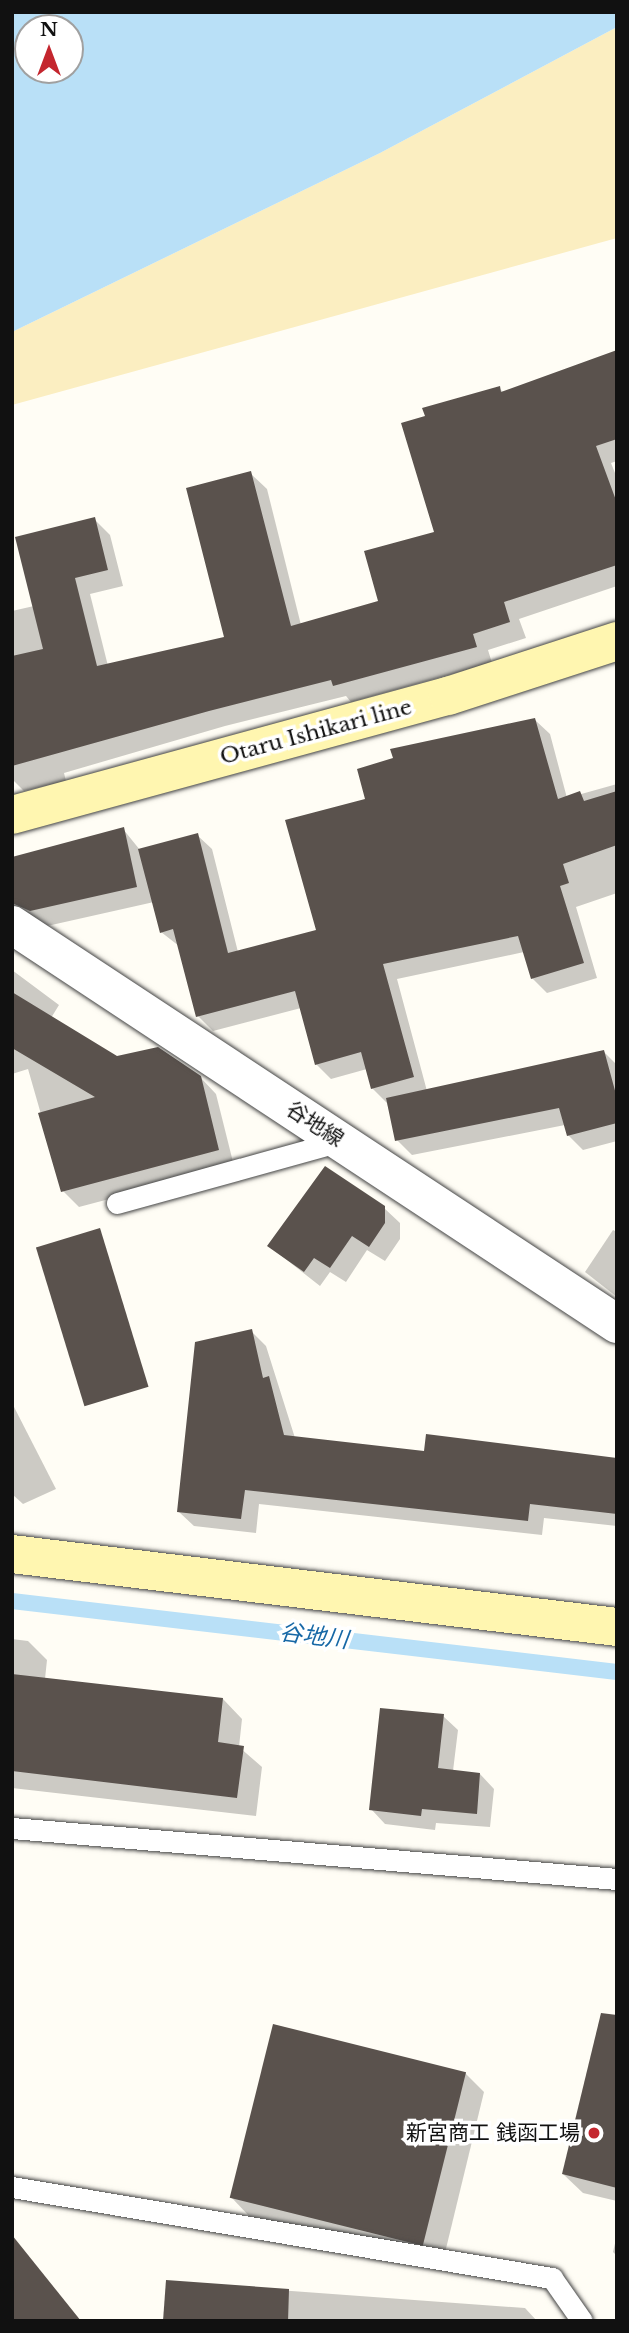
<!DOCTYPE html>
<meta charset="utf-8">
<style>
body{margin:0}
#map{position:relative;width:629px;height:2333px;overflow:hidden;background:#fffdf5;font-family:"Libre Baskerville","Noto Sans JP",serif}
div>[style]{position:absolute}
.sand>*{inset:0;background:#fbeec1}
.water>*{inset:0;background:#b9e0f7}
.shadow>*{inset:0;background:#0003}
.stream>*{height:16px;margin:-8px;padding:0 8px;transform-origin:8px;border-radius:8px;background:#b9e0f7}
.building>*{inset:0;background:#5a524d;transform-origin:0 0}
.roads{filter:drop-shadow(0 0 2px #444) drop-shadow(0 0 2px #444)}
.lane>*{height:21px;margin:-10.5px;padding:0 10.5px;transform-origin:10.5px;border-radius:10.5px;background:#fff}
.street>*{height:38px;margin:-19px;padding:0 19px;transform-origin:19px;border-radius:19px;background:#fff}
.secondary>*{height:38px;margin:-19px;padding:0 19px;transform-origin:19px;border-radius:19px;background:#fff6b0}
.dots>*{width:19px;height:19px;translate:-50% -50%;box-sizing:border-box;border:4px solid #fff;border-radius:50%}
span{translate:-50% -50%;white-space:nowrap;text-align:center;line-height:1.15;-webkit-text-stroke:7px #fff;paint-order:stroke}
.street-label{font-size:21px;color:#111}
.poi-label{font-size:21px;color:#111}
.right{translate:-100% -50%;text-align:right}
.water-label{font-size:23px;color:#1768a6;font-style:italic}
.frame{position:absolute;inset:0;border:14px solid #111;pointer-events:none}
.north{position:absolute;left:14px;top:14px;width:70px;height:70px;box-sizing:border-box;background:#fff;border:2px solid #a0a0a0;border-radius:50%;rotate:0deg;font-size:19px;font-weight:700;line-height:28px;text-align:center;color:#111}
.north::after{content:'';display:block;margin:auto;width:24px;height:32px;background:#c4262e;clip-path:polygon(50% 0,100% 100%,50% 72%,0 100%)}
</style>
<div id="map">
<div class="sand">
<div style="clip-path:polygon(617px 27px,617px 238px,12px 405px,12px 332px,380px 153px)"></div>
</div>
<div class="water">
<div style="clip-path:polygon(evenodd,12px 12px,617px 12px,617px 27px,380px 153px,12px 332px,12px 12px,28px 28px,70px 28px,70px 70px,28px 70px,28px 28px)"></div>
</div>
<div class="shadow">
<div style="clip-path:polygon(617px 352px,617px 461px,611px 463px,617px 478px,617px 586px,519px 619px,526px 638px,488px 650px,492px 663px,351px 702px,346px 696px,225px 726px,64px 773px,66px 781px,24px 791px,12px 779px,12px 611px,34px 606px,94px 519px,110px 535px,123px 586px,90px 594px,108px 666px,226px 638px,250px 473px,267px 489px,301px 625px,380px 602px,436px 533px,427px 417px,499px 388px,504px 393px)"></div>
<div style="clip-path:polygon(535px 720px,550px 734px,567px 798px,617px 784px,617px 893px,576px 907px,597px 978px,547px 993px,532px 978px,524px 952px,397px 979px,427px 1091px,604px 1052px,617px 1065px,617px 1141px,583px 1150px,568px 1135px,565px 1125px,412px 1155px,397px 1140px,387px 1103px,372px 1088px,367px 1069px,331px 1079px,316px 1064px,301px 1008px,213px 1031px,198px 1016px,179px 946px,161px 932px,154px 902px,47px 926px,12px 929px,12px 858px,123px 829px,140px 850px,197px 835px,212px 849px,238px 952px,318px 931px,367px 800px)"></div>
<div style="clip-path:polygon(12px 970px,59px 1005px,51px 1018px,116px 1058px,200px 1077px,216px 1094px,234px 1166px,79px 1207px,63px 1191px,28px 1069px,12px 1074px)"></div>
<div style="clip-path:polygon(384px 1208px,400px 1223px,400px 1239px,385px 1261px,367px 1250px,346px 1282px,330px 1272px,320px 1286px,269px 1246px)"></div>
<div style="clip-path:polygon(613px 1230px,617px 1232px,617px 1297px,585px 1272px)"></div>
<div style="clip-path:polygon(251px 1331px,266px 1346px,295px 1438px,426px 1453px,617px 1460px,617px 1526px,544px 1518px,542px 1535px,259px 1504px,256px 1533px,194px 1526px,179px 1512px)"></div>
<div style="clip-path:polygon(12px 1403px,56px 1489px,23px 1504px,12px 1494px)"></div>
<div style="clip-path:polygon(12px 1639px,28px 1641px,47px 1660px,45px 1679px,223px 1699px,242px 1719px,239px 1747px,262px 1767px,256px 1816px,12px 1788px)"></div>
<div style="clip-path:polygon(443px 1716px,458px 1730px,453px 1771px,480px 1774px,494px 1789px,490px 1827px,436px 1823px,435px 1830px,385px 1824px,371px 1809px)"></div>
<div style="clip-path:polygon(465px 2073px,484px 2092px,443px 2261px,250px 2217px,231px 2197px)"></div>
<div style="clip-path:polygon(617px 2094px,617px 2201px,583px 2193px,563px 2174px)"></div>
<div style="clip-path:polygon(617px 2235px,617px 2256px,613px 2252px)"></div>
<div style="clip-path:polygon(168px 2282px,525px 2308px,537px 2321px,165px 2321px)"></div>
</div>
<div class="stream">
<div style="left:12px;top:1601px;width:609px;rotate:6.69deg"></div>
</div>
<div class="building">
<div style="clip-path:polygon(617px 350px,617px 439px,596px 446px,617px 503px,617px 565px,504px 602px,510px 622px,473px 634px,477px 647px,333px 686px,331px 680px,209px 711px,12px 766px,12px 656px,43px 649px,15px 537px,95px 517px,108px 570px,75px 578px,97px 666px,224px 637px,186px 488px,251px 471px,291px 626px,378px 601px,364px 551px,434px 532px,401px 423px,425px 416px,422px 408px,500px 386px,501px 392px)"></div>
<div style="clip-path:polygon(535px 718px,558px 799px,580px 791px,584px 801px,617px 791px,617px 845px,563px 864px,569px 883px,560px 886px,584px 963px,531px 979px,518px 936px,383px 964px,414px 1077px,371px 1089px,361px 1052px,315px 1065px,295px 991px,196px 1017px,173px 929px,160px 933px,138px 849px,198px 833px,228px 953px,316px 930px,285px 820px,365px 799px,357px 769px,393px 758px,390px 749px)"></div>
<div style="clip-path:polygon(124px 827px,137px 887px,30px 911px,12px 903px,12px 857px)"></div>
<div style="clip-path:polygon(12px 992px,117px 1056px,158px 1047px,201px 1076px,219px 1150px,61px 1192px,38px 1113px,95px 1097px,12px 1048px)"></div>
<div style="clip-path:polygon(604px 1050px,617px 1098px,617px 1123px,567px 1136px,559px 1108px,395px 1141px,386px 1098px)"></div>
<div style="clip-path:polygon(325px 1166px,385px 1206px,385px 1223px,369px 1247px,352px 1236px,330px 1268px,314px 1258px,304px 1272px,267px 1246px)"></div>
<div style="left:100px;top:1228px;width:166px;height:67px;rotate:73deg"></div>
<div style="clip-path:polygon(252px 1329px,263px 1378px,269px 1376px,284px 1435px,424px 1451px,426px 1434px,617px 1458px,617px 1514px,530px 1504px,528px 1521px,245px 1490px,241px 1519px,177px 1512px,195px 1342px)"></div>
<div style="clip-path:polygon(12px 1674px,223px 1698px,218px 1742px,244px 1746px,237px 1798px,12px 1771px)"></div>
<div style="clip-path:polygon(380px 1708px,444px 1714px,438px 1768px,480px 1773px,477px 1814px,422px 1809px,421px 1816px,369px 1810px)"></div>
<div style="clip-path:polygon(601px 2013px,617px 2015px,617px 2188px,562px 2174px)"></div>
<div style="left:273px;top:2024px;width:199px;height:179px;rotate:14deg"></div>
<div style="clip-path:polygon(12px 2235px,81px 2321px,12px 2321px)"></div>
<div style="clip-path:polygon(166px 2280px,289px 2289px,288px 2321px,163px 2321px)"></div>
</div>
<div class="roads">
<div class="lane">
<div style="left:117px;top:1203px;width:232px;rotate:-15.5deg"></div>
<div style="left:12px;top:1828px;width:607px;rotate:4.82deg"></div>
<div style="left:12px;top:2187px;width:548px;rotate:9.57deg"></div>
<div style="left:552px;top:2278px;width:52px;rotate:55.1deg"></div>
</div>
<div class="street">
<div style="left:12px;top:925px;width:725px;rotate:33.41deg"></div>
</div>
<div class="secondary">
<div style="left:12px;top:815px;width:452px;rotate:-15.3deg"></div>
<div style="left:448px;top:696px;width:178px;rotate:-18deg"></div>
<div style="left:12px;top:1554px;width:609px;rotate:6.88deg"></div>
</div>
</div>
<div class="dots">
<div style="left:594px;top:2133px;background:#c4262e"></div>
</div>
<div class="street-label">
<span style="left:316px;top:732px;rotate:-15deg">Otaru Ishikari line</span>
<span style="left:315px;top:1124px;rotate:33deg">谷地線</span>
</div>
<div class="poi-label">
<span class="right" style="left:580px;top:2133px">新宮商工 銭函工場</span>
</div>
<div class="water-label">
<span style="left:314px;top:1636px;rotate:7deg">谷地川</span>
</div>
<div class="frame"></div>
<div class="north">N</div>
</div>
